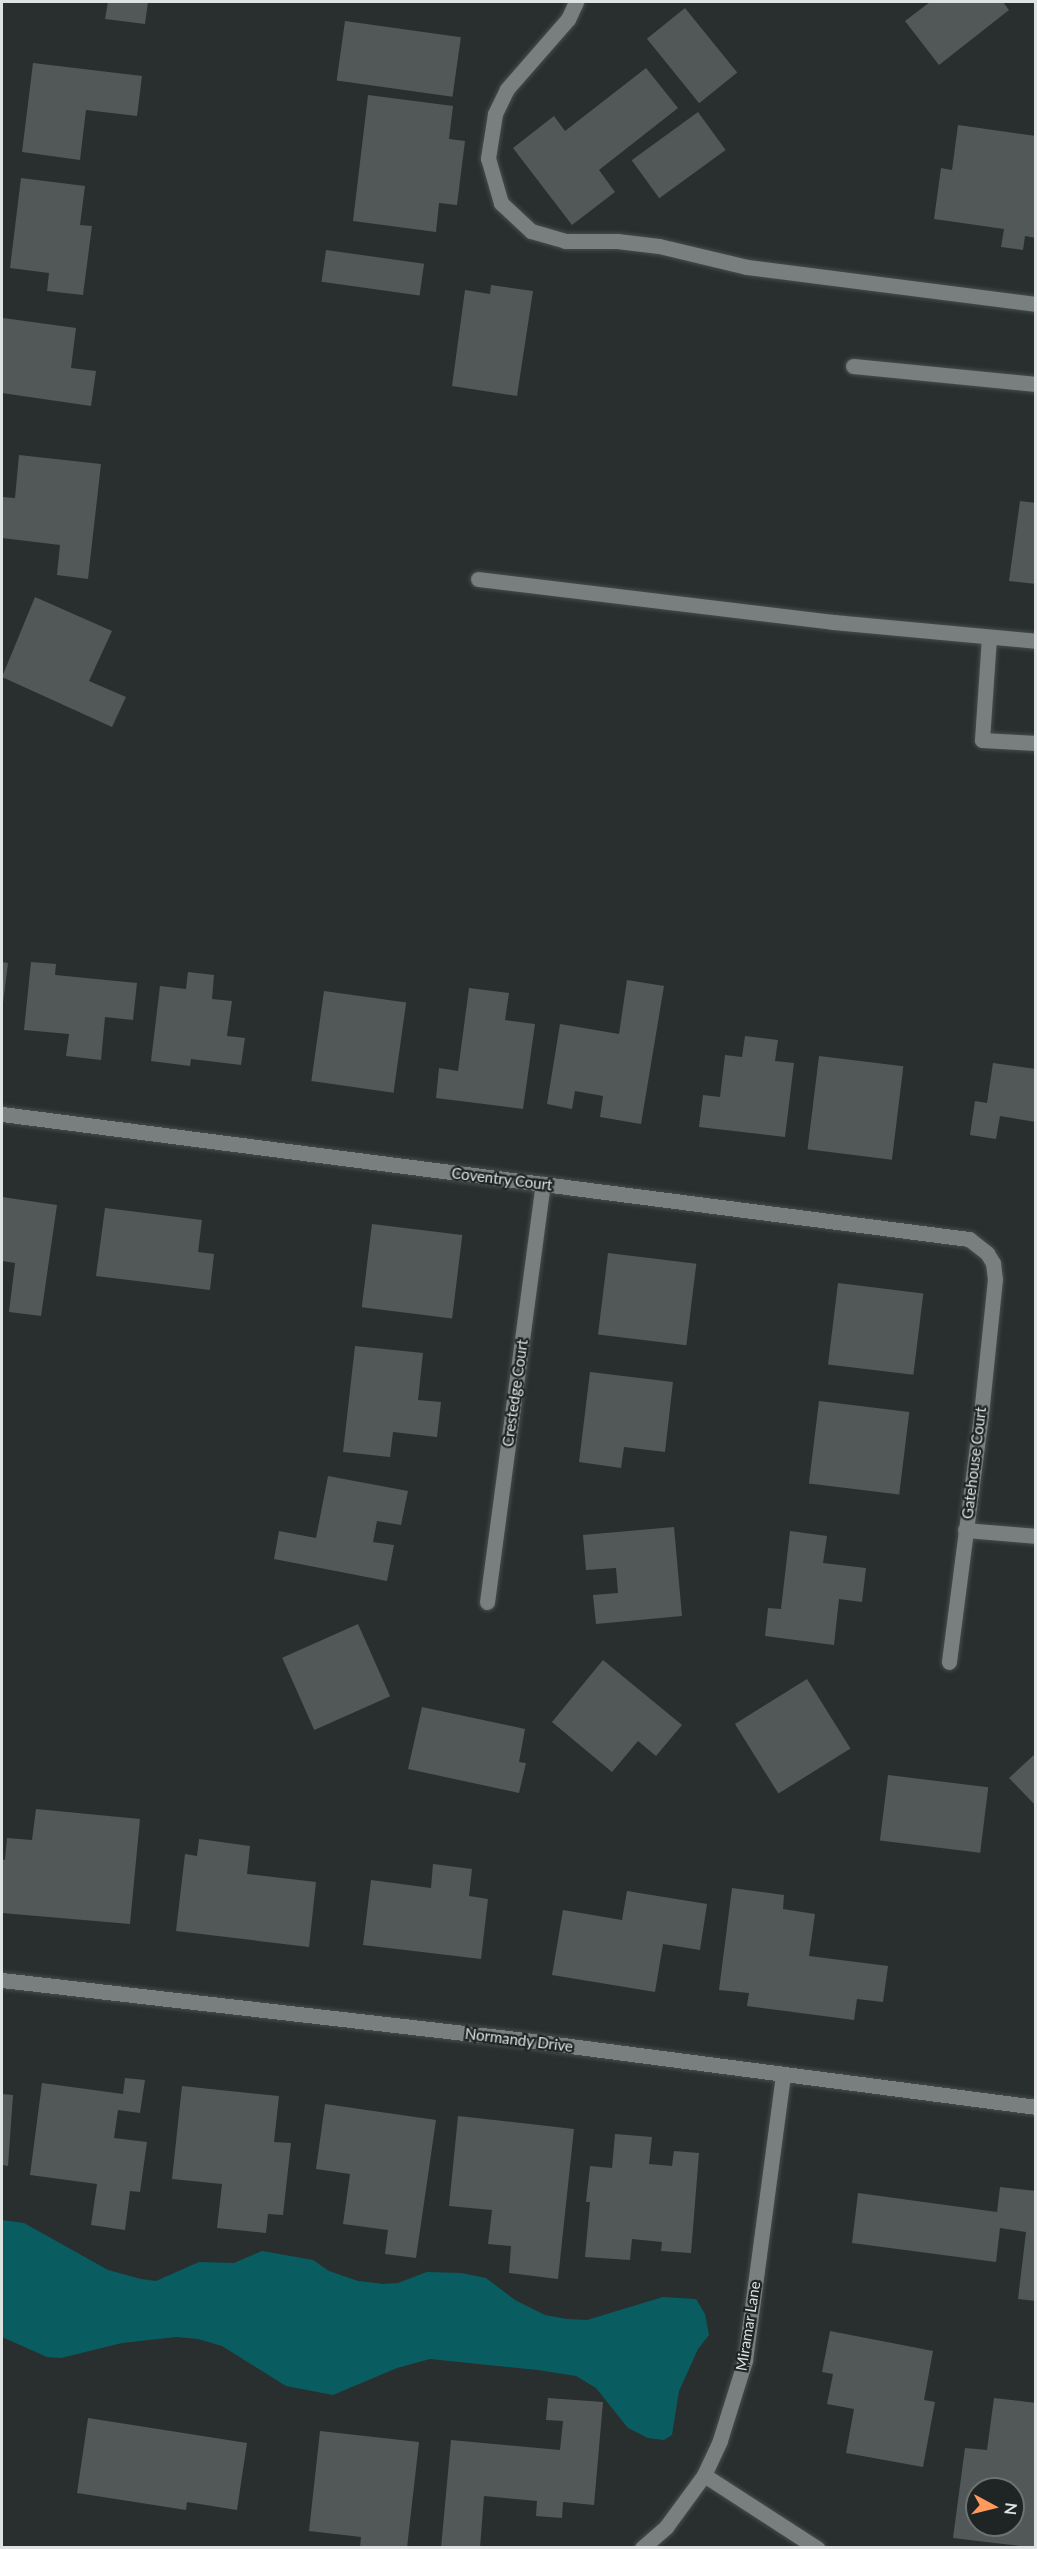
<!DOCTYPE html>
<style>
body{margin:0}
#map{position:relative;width:1037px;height:2549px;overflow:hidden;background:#292f2f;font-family:Lato,sans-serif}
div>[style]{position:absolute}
.water>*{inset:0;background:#095d61}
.building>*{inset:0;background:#525858;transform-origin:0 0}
.roads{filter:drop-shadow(0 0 2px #474c4c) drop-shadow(0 0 2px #474c4c)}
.service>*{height:15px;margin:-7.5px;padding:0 7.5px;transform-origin:7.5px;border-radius:7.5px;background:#797f7f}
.minor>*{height:15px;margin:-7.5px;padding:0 7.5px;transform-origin:7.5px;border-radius:7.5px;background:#797f7f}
span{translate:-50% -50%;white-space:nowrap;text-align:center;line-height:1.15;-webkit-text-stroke:4.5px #1f2525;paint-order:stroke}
.street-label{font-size:15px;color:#dfe2e2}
.frame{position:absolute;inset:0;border:3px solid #dfe2e2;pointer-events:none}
.north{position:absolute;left:965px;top:2477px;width:60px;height:60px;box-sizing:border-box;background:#1f2525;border:2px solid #6c7171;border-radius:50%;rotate:97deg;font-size:16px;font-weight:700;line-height:24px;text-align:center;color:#dfe2e2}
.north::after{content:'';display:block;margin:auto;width:21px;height:27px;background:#ff9a5b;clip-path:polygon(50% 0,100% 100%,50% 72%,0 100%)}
</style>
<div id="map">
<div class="water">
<div style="clip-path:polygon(2px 2220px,24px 2223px,108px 2270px,141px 2279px,156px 2281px,199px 2262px,234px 2263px,262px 2251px,313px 2260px,329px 2271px,358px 2281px,383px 2284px,398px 2283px,427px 2272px,461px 2273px,486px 2278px,515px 2300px,545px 2315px,567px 2319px,587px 2320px,663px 2297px,696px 2299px,705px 2314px,709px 2335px,698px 2349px,679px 2391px,672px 2435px,664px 2440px,648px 2438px,628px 2428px,596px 2388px,576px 2376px,538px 2370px,430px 2359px,397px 2368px,333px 2395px,286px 2386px,222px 2346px,198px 2339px,176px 2337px,122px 2343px,61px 2358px,47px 2357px,2px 2337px)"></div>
</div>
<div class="building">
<div style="clip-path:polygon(108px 2px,148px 2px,145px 24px,105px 19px)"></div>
<div style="clip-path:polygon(930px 2px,1003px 2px,1009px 10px,939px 65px,905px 21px)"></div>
<div style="left:685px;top:8px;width:83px;height:49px;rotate:51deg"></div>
<div style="left:345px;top:21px;width:117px;height:60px;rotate:8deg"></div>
<div style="clip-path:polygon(33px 63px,142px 76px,137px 116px,86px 110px,80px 160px,22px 152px)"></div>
<div style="clip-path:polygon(646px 68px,678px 108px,599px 170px,615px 192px,572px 225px,513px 148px,554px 116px,565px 131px)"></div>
<div style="clip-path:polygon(368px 95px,453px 106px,449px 139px,465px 141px,457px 205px,439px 203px,436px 232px,353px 221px)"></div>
<div style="left:698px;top:112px;width:47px;height:82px;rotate:54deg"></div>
<div style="clip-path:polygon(958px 125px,1036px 136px,1036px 238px,1025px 236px,1023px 250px,1001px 247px,1004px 229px,934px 219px,941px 168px,952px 170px)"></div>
<div style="clip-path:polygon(21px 178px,85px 186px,80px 225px,92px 226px,83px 295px,47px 291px,49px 273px,10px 268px)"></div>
<div style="left:326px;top:250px;width:99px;height:32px;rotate:8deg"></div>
<div style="clip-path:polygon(491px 285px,533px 291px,517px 396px,452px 386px,465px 290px,490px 294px)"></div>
<div style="clip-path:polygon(3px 318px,76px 328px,71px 368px,96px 371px,91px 406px,2px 393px)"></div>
<div style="clip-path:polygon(19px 455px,101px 464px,88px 579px,57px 575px,60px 545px,2px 538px,2px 497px,15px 498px)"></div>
<div style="clip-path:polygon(1020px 501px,1036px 503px,1036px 584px,1009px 581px)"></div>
<div style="clip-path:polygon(35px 597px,112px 631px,89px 681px,126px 697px,112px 727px,2px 677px)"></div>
<div style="clip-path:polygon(2px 962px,8px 963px,3px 1003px,2px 1002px)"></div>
<div style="clip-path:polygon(31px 962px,56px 964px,55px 975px,137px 983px,133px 1020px,105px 1017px,101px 1060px,66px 1056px,69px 1034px,24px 1030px)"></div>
<div style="clip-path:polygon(188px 972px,214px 975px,212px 999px,232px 1001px,227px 1036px,245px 1038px,241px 1065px,191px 1059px,190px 1066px,151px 1061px,160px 986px,186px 989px)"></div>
<div style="clip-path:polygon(627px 980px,664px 986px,641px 1124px,600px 1117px,603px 1096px,575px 1091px,572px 1109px,547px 1104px,560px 1024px,619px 1034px)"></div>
<div style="clip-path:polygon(469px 988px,509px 993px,505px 1020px,535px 1024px,523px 1109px,436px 1098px,439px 1068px,458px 1071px)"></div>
<div style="left:324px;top:991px;width:83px;height:91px;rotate:8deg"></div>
<div style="clip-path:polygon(745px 1036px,778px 1040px,775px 1061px,794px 1063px,785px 1137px,699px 1127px,703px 1095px,720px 1097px,725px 1055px,742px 1057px)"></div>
<div style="left:819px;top:1056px;width:85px;height:94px;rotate:7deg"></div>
<div style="clip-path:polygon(993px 1063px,1036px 1069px,1036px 1122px,1000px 1116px,996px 1139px,970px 1135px,975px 1101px,987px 1103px)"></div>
<div style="clip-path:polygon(2px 1197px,57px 1205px,41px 1316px,9px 1312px,15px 1263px,2px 1261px)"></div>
<div style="clip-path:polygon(105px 1208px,202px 1220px,198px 1252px,214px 1254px,210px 1290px,96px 1276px)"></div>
<div style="left:372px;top:1224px;width:91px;height:84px;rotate:7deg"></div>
<div style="left:608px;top:1253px;width:89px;height:82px;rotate:7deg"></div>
<div style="left:838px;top:1283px;width:86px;height:82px;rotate:7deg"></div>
<div style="clip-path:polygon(355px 1346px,423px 1353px,418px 1400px,441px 1402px,437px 1437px,393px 1432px,390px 1457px,343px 1452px)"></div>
<div style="clip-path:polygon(590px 1372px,673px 1382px,665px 1452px,624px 1447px,621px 1468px,579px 1462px)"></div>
<div style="left:819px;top:1401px;width:91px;height:83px;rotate:7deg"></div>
<div style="clip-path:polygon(328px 1476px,408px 1491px,401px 1525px,377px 1521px,373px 1542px,394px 1545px,387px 1581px,274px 1559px,279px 1531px,316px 1538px)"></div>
<div style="clip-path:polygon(674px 1527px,682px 1616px,596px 1624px,593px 1595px,618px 1593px,616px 1568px,586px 1570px,583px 1535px)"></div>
<div style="clip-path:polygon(790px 1531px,827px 1536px,823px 1563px,866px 1568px,862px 1602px,839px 1599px,834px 1645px,765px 1636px,768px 1608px,781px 1609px)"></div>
<div style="left:358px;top:1624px;width:79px;height:83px;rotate:66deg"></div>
<div style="clip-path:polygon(603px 1660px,682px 1725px,656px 1756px,638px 1741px,612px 1772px,552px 1722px)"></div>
<div style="left:807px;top:1679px;width:82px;height:85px;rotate:58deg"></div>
<div style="clip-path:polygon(422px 1707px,525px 1729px,519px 1762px,526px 1763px,519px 1793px,408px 1769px)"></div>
<div style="clip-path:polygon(1036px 1753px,1036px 1806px,1009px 1778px)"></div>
<div style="left:888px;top:1775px;width:101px;height:66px;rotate:7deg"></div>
<div style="clip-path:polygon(36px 1809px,140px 1819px,130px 1924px,2px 1913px,2px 1859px,5px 1860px,7px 1838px,32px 1840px)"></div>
<div style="clip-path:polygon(199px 1839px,250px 1846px,247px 1874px,316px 1882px,309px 1947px,176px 1931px,185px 1854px,197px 1856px)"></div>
<div style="clip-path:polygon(433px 1864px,472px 1869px,469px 1896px,488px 1899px,481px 1959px,363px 1945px,371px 1880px,431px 1888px)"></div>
<div style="clip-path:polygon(732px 1888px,784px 1895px,783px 1909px,815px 1914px,809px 1956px,888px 1966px,883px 2002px,857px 1999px,854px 2020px,747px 2006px,749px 1993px,719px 1990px)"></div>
<div style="clip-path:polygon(627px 1891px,707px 1904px,700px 1950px,663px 1944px,655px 1992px,552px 1975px,563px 1910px,622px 1920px)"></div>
<div style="clip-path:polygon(125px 2078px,145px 2080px,140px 2113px,118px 2110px,114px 2138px,147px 2142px,140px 2192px,130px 2191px,125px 2230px,91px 2225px,97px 2184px,30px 2175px,42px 2083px,123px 2094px)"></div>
<div style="clip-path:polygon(182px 2086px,279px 2096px,274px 2142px,291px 2143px,283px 2215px,268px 2214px,266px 2233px,217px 2228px,222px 2184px,172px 2179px)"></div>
<div style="clip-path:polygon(2px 2094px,13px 2095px,8px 2166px,2px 2165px)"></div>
<div style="clip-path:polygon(325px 2104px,436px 2120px,416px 2258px,385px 2254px,388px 2230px,343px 2224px,350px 2174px,316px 2169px)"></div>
<div style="clip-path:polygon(458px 2116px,574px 2129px,558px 2279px,509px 2273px,511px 2246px,488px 2244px,492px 2210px,449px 2206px)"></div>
<div style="clip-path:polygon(615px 2134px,652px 2137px,649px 2164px,672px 2166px,674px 2151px,699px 2153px,691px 2253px,661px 2251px,662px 2242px,632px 2239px,630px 2260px,585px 2257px,590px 2202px,586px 2202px,590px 2166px,612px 2168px)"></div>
<div style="clip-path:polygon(1000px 2187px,1036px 2191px,1036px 2301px,1018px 2299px,1026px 2232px,1000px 2228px,996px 2262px,852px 2243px,858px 2193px,997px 2212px)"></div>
<div style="clip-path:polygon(830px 2331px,933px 2351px,924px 2400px,935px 2402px,923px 2467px,846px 2453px,854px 2409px,827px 2404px,833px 2374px,822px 2372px)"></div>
<div style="clip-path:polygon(548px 2398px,603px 2402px,594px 2505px,563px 2502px,562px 2518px,536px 2516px,537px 2501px,484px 2496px,480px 2548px,441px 2548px,451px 2440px,560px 2450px,563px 2421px,546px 2420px)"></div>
<div style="clip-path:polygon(evenodd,994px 2398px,1036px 2403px,1036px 2548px,953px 2538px,965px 2448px,987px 2450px,994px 2398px,977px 2489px,1013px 2489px,1013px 2525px,977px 2525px,977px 2489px)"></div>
<div style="clip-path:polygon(88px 2418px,247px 2443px,237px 2510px,187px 2502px,186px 2510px,77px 2493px)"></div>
<div style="clip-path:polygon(320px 2431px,419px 2442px,407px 2548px,360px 2547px,361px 2537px,309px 2531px)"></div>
</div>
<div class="roads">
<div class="service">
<div style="left:576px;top:2px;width:19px;rotate:115deg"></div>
<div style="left:568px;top:19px;width:93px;rotate:131.1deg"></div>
<div style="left:507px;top:89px;width:28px;rotate:116deg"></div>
<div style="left:495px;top:114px;width:45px;rotate:99deg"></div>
<div style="left:488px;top:158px;width:47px;rotate:73.9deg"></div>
<div style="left:501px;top:203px;width:41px;rotate:43deg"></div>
<div style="left:531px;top:231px;width:35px;rotate:16deg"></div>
<div style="left:565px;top:241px;width:52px"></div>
<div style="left:617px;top:241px;width:42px;rotate:6.8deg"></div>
<div style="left:659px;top:246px;width:90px;rotate:13.4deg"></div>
<div style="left:747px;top:267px;width:291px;rotate:7.3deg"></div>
<div style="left:853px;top:366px;width:184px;rotate:5.6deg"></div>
<div style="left:478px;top:579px;width:358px;rotate:6.9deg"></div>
<div style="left:833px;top:622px;width:204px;rotate:5.3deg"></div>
<div style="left:989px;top:637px;width:103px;rotate:93.9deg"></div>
<div style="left:982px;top:740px;width:54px;rotate:3.2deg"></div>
</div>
<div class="minor">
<div style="left:2px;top:1114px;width:975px;rotate:7.37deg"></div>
<div style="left:969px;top:1239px;width:23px;rotate:38deg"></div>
<div style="left:987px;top:1253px;width:12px;rotate:59deg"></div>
<div style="left:993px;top:1263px;width:16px;rotate:83deg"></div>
<div style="left:995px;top:1279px;width:137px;rotate:95.9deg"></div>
<div style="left:981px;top:1415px;width:249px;rotate:97.4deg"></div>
<div style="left:965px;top:1530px;width:71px;rotate:4.8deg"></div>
<div style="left:487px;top:1602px;width:422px;rotate:-82.4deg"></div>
<div style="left:2px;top:1980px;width:518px;rotate:6.54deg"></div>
<div style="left:517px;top:2039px;width:523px;rotate:7.46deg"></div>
<div style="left:704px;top:2475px;width:135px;rotate:32.9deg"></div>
<div style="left:642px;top:2548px;width:32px;rotate:-41deg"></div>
<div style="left:666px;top:2527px;width:64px;rotate:-53.8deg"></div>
<div style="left:704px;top:2475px;width:38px;rotate:-65deg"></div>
<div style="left:720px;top:2440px;width:84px;rotate:-72.6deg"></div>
<div style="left:745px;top:2360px;width:287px;rotate:-82.4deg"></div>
</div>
</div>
<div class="street-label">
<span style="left:502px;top:1179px;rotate:7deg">Coventry Court</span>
<span style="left:515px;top:1393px;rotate:-82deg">Crestedge Court</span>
<span style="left:974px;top:1463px;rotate:-83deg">Gatehouse Court</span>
<span style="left:519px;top:2040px;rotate:7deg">Normandy Drive</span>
<span style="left:748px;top:2326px;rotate:-81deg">Miramar Lane</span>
</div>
<div class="frame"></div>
<div class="north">N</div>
</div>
